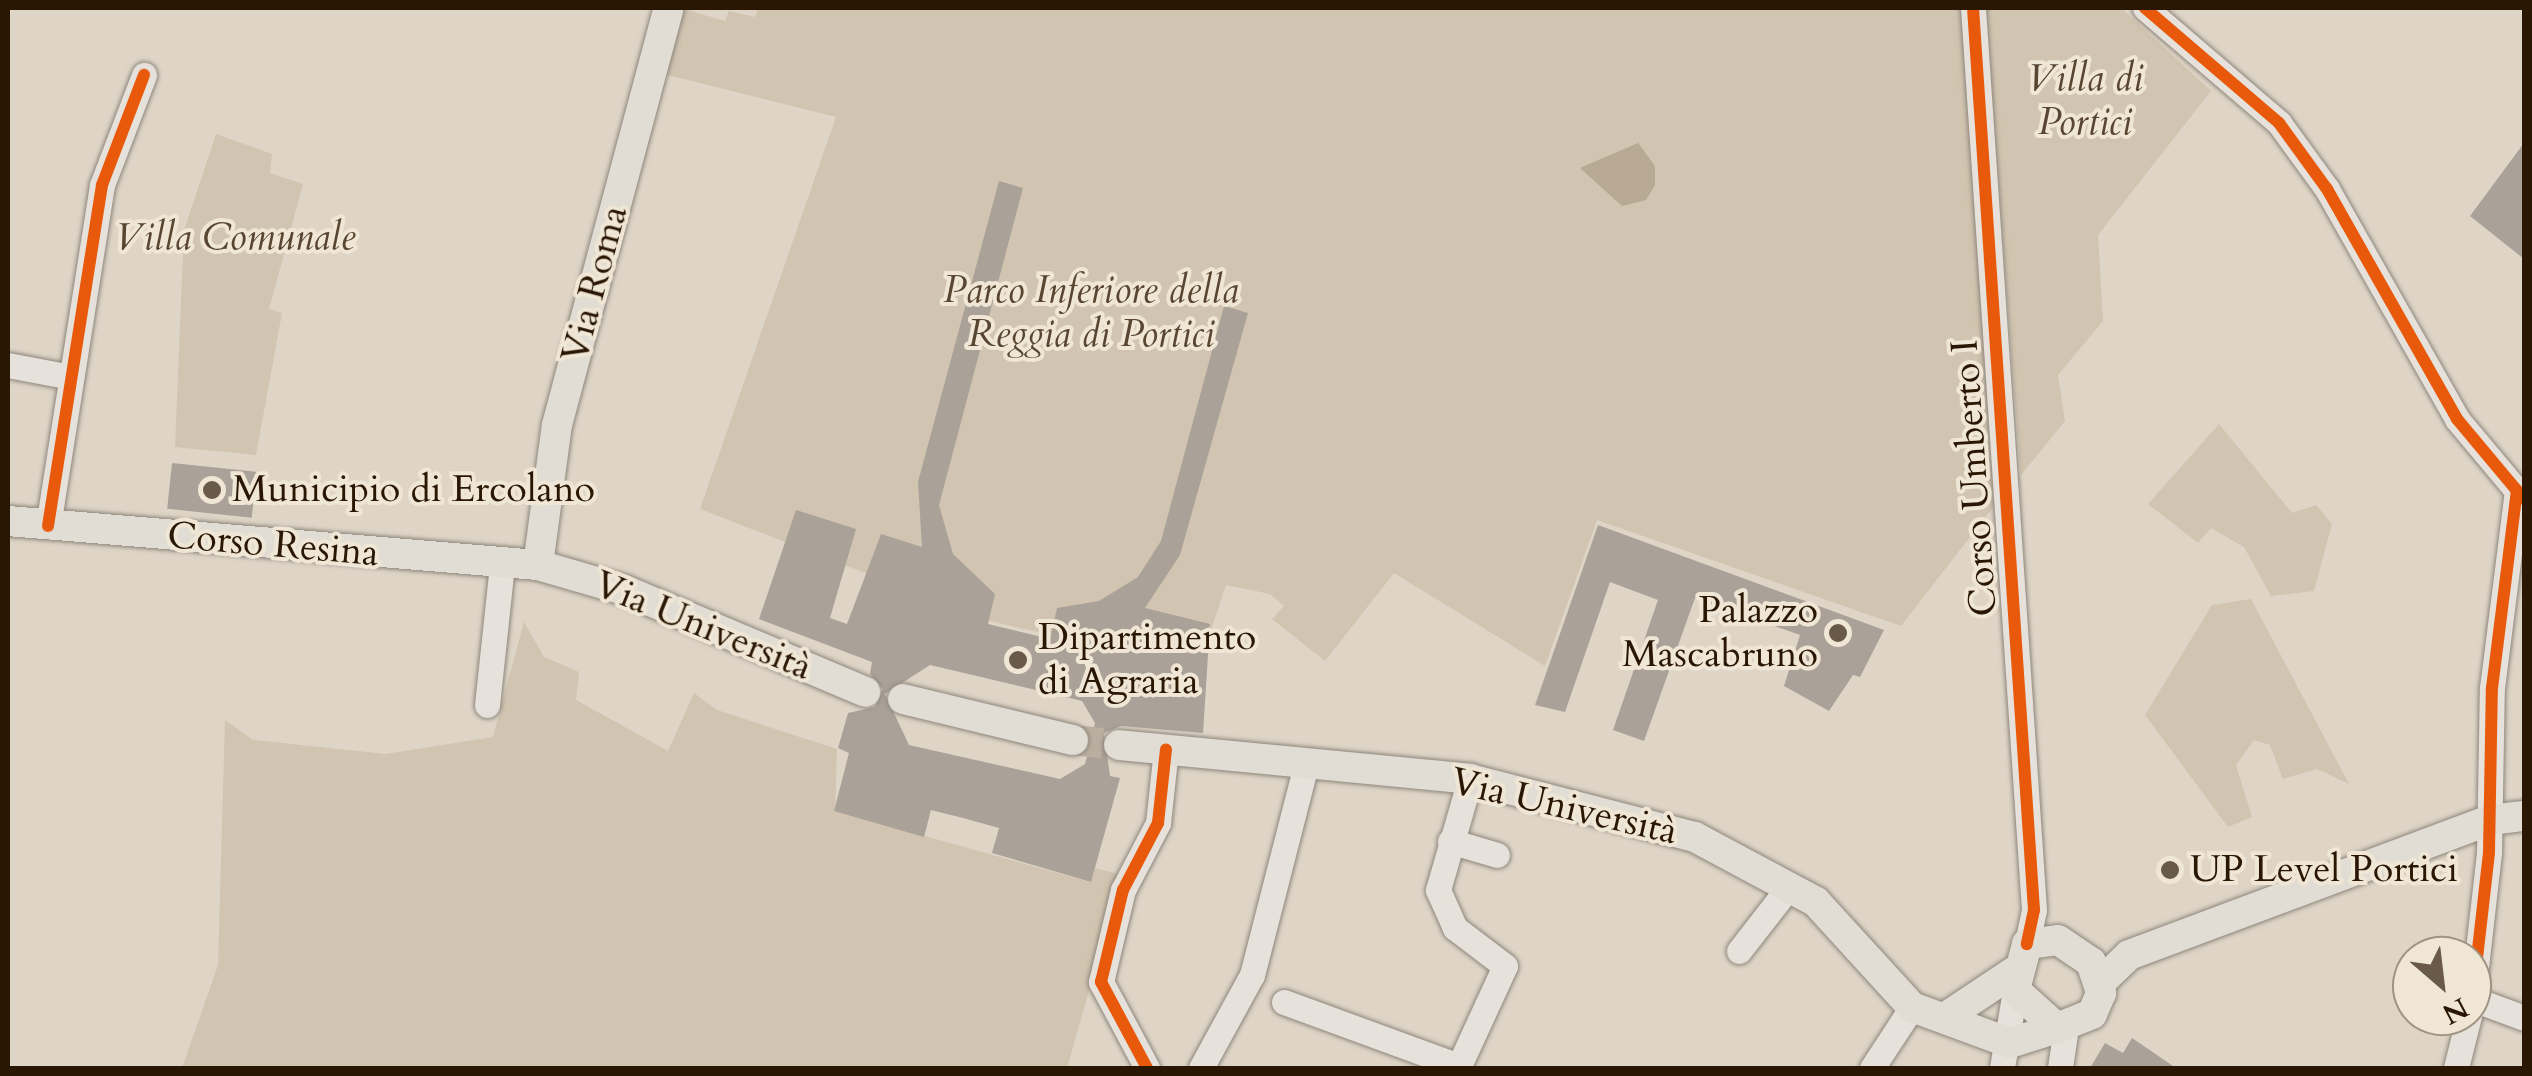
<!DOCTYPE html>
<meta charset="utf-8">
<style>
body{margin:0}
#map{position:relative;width:2532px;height:1076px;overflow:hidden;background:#ded5c7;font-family:Cardo,serif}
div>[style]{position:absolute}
.green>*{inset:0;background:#d1c4b0}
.water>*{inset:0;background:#b7a994}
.building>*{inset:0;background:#aaa298;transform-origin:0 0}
.major-tunnel>*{height:30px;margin-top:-15px;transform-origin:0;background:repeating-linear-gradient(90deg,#baafa0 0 30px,transparent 0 45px)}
.roads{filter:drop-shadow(0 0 2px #8e867c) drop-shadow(0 0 2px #8e867c)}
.minor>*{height:25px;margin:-12.5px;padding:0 12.5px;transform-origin:12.5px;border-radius:12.5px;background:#e6e1da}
.major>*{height:30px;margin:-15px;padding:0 15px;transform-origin:15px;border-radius:15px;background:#e1dcd4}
.cycleway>*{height:12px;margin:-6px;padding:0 6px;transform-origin:6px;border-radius:6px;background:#e8590c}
.dots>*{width:28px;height:28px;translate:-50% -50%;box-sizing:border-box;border:5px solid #efe6d5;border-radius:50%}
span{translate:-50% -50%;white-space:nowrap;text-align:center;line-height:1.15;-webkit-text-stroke:8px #efe6d5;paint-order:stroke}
.park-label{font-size:38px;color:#584632;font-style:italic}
.street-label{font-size:38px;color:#291603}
.poi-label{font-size:38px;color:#291603}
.left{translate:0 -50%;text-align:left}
.right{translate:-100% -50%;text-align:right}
.frame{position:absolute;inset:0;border:10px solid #291603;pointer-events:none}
.north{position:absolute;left:2392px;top:936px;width:100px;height:100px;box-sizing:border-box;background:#efe6d5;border:2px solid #a09381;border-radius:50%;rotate:152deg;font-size:28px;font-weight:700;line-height:40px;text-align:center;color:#291603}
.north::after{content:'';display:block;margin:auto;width:35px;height:45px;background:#685948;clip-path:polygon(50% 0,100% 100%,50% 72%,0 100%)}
</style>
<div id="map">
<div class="green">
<div style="clip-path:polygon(681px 8px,725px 21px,729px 11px,755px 17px,758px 8px,1966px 8px,1994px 506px,1901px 626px,1597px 520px,1545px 666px,1394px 573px,1325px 661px,1272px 619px,1284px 606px,1270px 594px,1226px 585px,1209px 636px,1120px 629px,1116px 650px,929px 607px,930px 598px,700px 509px,836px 117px,664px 74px)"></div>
<div style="clip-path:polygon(1985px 8px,2121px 8px,2211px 91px,2098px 235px,2103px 321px,2058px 375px,2065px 421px,2021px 475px)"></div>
<div style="clip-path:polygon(216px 134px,272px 154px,270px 173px,303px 184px,269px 309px,282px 313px,256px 455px,175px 447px,184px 230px)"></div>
<div style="clip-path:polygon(2219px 424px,2292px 513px,2316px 505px,2332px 524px,2314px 591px,2271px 596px,2244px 547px,2211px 528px,2198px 543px,2148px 504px)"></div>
<div style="clip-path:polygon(2251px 599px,2349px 784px,2317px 769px,2283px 779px,2270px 745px,2254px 740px,2236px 765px,2252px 817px,2228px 827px,2145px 715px,2212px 605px)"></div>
<div style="clip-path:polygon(524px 622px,544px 657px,579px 672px,576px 700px,668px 751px,694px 693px,717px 710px,837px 749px,835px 811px,1090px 882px,1095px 868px,1122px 875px,1067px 1068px,182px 1068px,218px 965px,225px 720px,253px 740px,385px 754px,493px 737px)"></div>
</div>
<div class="water">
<div style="clip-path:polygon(1638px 143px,1655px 166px,1655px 185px,1646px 200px,1622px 206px,1580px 168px)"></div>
</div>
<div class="building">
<div style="clip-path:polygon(2524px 143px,2524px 259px,2470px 216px)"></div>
<div style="clip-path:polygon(evenodd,999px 181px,1023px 188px,939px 505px,953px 554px,995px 594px,988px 624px,1050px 639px,1057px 608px,1099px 601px,1138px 577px,1161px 541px,1224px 306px,1248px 313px,1180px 555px,1145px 608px,1210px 624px,1203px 733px,1121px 726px,1104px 733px,1110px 776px,1120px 778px,1091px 882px,992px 853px,999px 828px,963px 818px,931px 810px,924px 837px,834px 811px,849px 753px,838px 748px,848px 713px,875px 707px,883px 689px,870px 674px,872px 662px,759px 619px,796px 510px,856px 529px,830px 618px,847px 624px,881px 534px,922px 547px,918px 482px,999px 181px,930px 665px,1082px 701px,1095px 723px,1085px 764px,1060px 779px,909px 745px,885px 694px,930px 665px)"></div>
<div style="left:172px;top:463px;width:85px;height:46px;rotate:6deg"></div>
<div style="clip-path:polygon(1598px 525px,1884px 630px,1860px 677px,1853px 675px,1829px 711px,1784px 686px,1800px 635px,1695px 598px,1644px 741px,1613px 730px,1658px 600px,1610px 582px,1565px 712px,1535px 705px)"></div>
<div style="clip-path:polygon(2132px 1038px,2176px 1068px,2090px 1068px,2105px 1043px,2123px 1053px)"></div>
</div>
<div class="major-tunnel">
<div style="left:1073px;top:740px;width:46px;rotate:6.2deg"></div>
</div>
<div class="roads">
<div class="minor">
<div style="left:1973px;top:8px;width:904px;rotate:86.13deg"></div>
<div style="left:2034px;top:910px;width:35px;rotate:102deg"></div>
<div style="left:2145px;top:8px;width:177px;rotate:40.6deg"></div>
<div style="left:2279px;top:123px;width:82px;rotate:54deg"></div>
<div style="left:2327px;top:189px;width:264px;rotate:60.5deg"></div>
<div style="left:2457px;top:419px;width:104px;rotate:50.1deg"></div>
<div style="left:8px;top:365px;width:64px;rotate:10.8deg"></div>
<div style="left:48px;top:526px;width:345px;rotate:-81deg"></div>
<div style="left:102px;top:185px;width:118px;rotate:-69.1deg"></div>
<div style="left:487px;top:705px;width:141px;rotate:-83.9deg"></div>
<div style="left:1450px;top:841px;width:49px;rotate:16.6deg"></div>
<div style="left:1739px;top:951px;width:80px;rotate:-52.1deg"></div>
<div style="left:2473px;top:999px;width:54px;rotate:20.4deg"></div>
<div style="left:1284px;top:1002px;width:186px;rotate:20.1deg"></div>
<div style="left:2472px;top:1002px;width:151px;rotate:-83.5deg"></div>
<div style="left:2489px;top:852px;width:164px;rotate:-89deg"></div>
<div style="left:2492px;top:688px;width:199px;rotate:-82.8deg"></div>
<div style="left:1147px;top:1068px;width:98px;rotate:-118.1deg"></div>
<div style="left:1101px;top:982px;width:95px;rotate:-76.6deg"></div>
<div style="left:1123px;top:890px;width:76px;rotate:-62.4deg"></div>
<div style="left:1158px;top:823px;width:74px;rotate:-83.8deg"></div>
<div style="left:1201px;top:1068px;width:106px;rotate:-61.3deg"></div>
<div style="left:1252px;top:975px;width:218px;rotate:-75.6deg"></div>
<div style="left:1458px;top:1068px;width:112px;rotate:-65.3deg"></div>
<div style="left:1505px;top:966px;width:63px;rotate:-142.8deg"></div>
<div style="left:1455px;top:928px;width:42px;rotate:-114.1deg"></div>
<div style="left:1438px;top:890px;width:116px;rotate:-73.9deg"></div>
<div style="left:1872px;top:1068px;width:73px;rotate:-56.7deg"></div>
<div style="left:2002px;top:1068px;width:79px;rotate:-80.5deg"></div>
<div style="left:2060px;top:1068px;width:41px;rotate:-81.7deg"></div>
<div style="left:2456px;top:1068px;width:54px;rotate:-76deg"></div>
</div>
<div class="major">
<div style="left:8px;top:521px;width:532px;rotate:4.75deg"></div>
<div style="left:538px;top:565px;width:90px;rotate:16.2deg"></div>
<div style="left:624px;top:590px;width:262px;rotate:22.9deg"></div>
<div style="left:538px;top:565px;width:141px;rotate:-82.3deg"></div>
<div style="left:557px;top:425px;width:432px;rotate:-75deg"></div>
<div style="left:903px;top:699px;width:175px;rotate:13.6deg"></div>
<div style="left:1119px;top:745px;width:353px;rotate:5.5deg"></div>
<div style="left:1470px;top:779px;width:232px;rotate:14.5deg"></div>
<div style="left:1695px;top:837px;width:137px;rotate:28.2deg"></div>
<div style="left:1816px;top:902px;width:142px;rotate:47.6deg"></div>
<div style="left:1912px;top:1007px;width:104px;rotate:20.2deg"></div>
<div style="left:2010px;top:1043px;width:49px;rotate:-17.7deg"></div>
<div style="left:2058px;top:940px;width:40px;rotate:34deg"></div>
<div style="left:2091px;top:962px;width:33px;rotate:72deg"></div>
<div style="left:2101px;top:993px;width:23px;rotate:113deg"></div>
<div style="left:2092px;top:1014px;width:38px;rotate:158deg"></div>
<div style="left:2057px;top:1028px;width:57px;rotate:-137.9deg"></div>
<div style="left:2015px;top:990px;width:48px;rotate:-75.4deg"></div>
<div style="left:2027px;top:944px;width:31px;rotate:-7deg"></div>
<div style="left:2100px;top:983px;width:40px;rotate:-44deg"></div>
<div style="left:2129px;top:955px;width:385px;rotate:-20.5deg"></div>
<div style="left:2490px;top:820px;width:34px;rotate:-7deg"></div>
<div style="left:1949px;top:1015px;width:83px;rotate:-33.7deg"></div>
</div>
</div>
<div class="cycleway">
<div style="left:1973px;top:8px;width:904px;rotate:86.13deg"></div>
<div style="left:2034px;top:910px;width:35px;rotate:102deg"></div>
<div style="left:2145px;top:8px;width:177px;rotate:40.6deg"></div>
<div style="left:2279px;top:123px;width:82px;rotate:54deg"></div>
<div style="left:2327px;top:189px;width:264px;rotate:60.5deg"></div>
<div style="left:2457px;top:419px;width:104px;rotate:50.1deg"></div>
<div style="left:48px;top:526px;width:345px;rotate:-81deg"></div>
<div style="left:102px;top:185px;width:118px;rotate:-69.1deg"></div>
<div style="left:2472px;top:1002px;width:151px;rotate:-83.5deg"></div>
<div style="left:2489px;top:852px;width:164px;rotate:-89deg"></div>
<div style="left:2492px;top:688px;width:199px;rotate:-82.8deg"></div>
<div style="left:1147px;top:1068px;width:98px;rotate:-118.1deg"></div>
<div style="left:1101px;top:982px;width:95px;rotate:-76.6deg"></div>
<div style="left:1123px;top:890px;width:76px;rotate:-62.4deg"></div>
<div style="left:1158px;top:823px;width:74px;rotate:-83.8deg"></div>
</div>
<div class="dots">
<div style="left:212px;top:490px;background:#685948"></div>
<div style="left:1838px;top:633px;background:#685948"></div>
<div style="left:1018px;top:660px;background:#685948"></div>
<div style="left:2170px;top:870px;background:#685948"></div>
</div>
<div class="park-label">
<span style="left:2085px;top:101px">Villa di<br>Portici</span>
<span style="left:235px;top:238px">Villa Comunale</span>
<span style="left:1091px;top:313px">Parco Inferiore della<br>Reggia di Portici</span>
</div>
<div class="street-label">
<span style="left:595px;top:284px;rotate:-75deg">Via Roma</span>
<span style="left:1975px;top:478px;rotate:-94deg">Corso Umberto I</span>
<span style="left:273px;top:545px;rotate:5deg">Corso Resina</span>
<span style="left:703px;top:626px;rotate:22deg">Via Università</span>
<span style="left:1564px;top:807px;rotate:13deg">Via Università</span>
</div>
<div class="poi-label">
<span class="left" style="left:232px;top:490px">Municipio di Ercolano</span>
<span class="right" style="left:1818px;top:633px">Palazzo<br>Mascabruno</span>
<span class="left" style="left:1038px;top:660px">Dipartimento<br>di Agraria</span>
<span class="left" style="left:2190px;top:870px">UP Level Portici</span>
</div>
<div class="frame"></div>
<div class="north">N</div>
</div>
